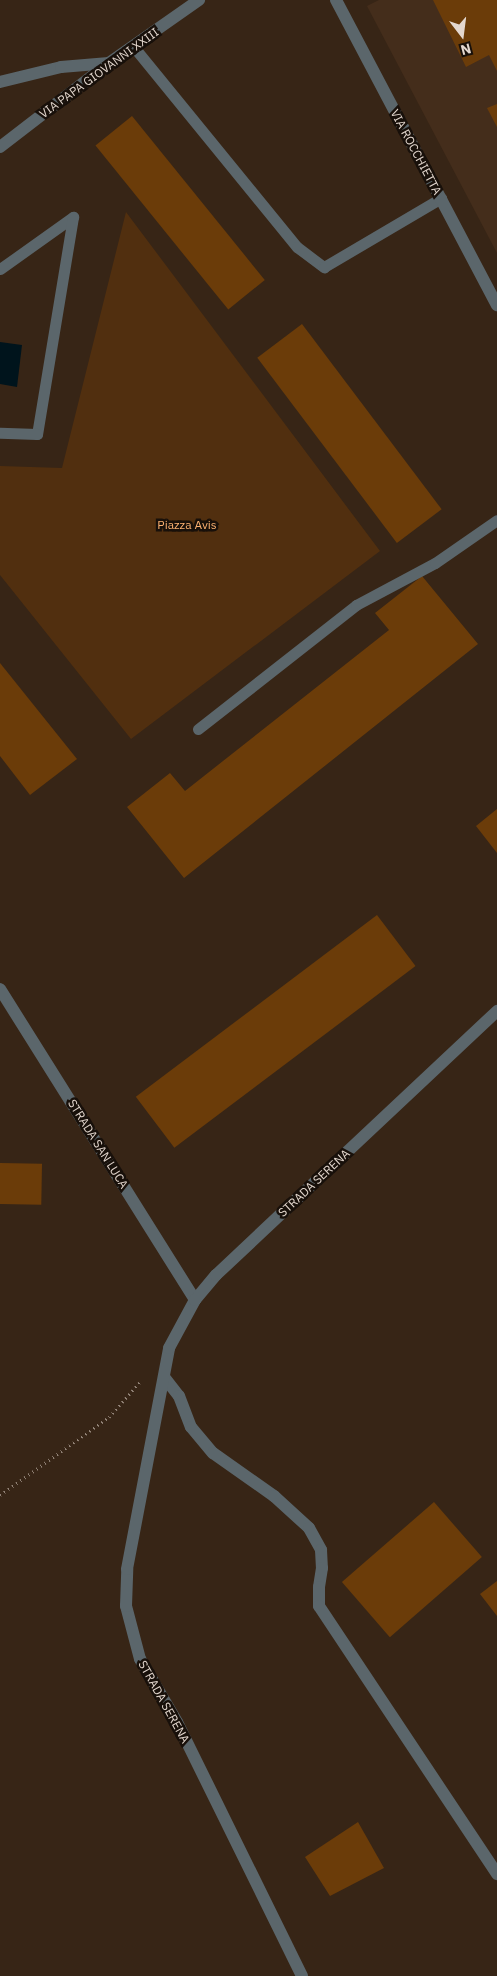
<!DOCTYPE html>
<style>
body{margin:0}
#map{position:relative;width:497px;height:1976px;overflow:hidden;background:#372516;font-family:"IBM Plex Sans",sans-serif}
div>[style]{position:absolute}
.built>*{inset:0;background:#442d1b}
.green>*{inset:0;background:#512f0f}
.water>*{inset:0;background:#00141c}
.building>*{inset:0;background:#6b3c09;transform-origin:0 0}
.path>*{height:3px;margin-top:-1.5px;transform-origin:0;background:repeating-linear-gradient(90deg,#908175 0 1px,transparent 0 5px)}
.service>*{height:11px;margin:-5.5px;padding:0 5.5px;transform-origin:5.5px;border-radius:5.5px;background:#5b666b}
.minor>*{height:12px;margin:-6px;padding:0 6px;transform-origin:6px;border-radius:6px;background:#5b666b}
span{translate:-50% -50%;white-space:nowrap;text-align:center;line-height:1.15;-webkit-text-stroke:5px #18100a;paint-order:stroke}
.street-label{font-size:12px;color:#e4d8cf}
.park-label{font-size:12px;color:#fcb170}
.north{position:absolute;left:437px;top:10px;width:50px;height:50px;-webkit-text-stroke:4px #18100a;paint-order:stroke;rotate:165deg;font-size:14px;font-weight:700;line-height:20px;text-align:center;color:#e4d8cf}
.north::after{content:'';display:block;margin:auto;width:18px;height:22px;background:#e4d8cf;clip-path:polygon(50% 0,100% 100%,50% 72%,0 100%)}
</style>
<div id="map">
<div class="built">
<div style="clip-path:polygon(379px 0,497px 0,497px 253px,367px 6px)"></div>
</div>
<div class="green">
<div style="clip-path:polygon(126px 212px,380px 551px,131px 739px,0 575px,0 466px,62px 468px)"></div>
</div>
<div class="water">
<div style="clip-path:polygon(0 342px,22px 345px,17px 387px,0 384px)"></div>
</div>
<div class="building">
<div style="clip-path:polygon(433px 0,497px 0,497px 71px,489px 55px,466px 67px)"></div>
<div style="clip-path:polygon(497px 104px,497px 127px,487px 108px)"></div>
<div style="left:132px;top:116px;width:211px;height:47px;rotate:51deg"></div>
<div style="left:302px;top:324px;width:232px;height:56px;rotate:53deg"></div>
<div style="clip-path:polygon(422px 576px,478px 644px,184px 878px,127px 807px,170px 773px,185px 791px,389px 630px,375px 613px)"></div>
<div style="clip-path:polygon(0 663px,77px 759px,30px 795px,0 756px)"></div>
<div style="clip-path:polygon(497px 809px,497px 853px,476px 826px)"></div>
<div style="left:377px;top:915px;width:64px;height:302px;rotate:53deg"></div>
<div style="left:0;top:1163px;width:42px;height:41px;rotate:1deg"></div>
<div style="left:434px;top:1502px;width:73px;height:122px;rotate:49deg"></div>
<div style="clip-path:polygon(497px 1581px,497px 1616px,480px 1594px)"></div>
<div style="clip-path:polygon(358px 1822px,384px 1868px,330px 1896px,305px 1857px)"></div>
</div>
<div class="path">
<div style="left:0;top:1495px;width:134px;rotate:-35.6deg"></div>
<div style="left:109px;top:1417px;width:48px;rotate:-48.4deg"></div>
</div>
<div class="service">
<div style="left:133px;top:46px;width:259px;rotate:50.8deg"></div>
<div style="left:297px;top:247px;width:34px;rotate:37deg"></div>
<div style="left:324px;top:267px;width:136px;rotate:-30.5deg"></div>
<div style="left:0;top:269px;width:90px;rotate:-35.5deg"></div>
<div style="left:73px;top:217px;width:220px;rotate:99.4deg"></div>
<div style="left:37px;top:434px;width:37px;rotate:-178deg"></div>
<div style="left:198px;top:729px;width:201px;rotate:-38.1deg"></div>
<div style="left:356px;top:605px;width:89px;rotate:-28deg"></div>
<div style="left:435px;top:563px;width:75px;rotate:-34.7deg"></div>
</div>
<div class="minor">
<div style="left:336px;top:0;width:345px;rotate:62.2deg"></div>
<div style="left:0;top:82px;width:63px;rotate:-13.8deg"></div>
<div style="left:61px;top:67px;width:48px;rotate:-4.8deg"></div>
<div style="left:0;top:147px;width:138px;rotate:-37.6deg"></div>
<div style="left:109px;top:63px;width:110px;rotate:-35deg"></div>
<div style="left:0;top:989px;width:367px;rotate:57.9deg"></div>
<div style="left:164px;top:1377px;width:24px;rotate:52deg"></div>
<div style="left:179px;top:1396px;width:33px;rotate:69deg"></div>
<div style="left:191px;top:1427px;width:34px;rotate:50deg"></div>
<div style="left:213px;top:1453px;width:75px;rotate:35.2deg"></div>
<div style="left:274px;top:1496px;width:47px;rotate:42.4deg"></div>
<div style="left:309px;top:1528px;width:25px;rotate:61deg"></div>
<div style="left:321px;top:1550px;width:18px;rotate:87deg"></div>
<div style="left:322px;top:1568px;width:19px;rotate:99deg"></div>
<div style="left:319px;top:1587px;width:19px;rotate:90deg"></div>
<div style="left:319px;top:1606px;width:322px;rotate:56.4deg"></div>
<div style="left:302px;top:1976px;width:283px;rotate:-116.2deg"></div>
<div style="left:177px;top:1722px;width:73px;rotate:-120.4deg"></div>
<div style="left:140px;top:1659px;width:55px;rotate:-104.8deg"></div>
<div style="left:126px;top:1606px;width:37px;rotate:-88deg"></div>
<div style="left:127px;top:1569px;width:225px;rotate:-79.2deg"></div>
<div style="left:169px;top:1348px;width:55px;rotate:-61.6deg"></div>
<div style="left:195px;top:1300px;width:33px;rotate:-50deg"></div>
<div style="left:216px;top:1275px;width:386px;rotate:-43.2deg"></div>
</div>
<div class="street-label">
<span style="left:99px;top:73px;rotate:-36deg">VIA PAPA GIOVANNI XXIII</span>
<span style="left:416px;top:152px;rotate:62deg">VIA ROCCHIETTA</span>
<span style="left:98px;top:1144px;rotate:58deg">STRADA SAN LUCA</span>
<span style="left:314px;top:1183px;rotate:-43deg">STRADA SERENA</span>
<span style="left:164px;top:1702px;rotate:61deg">STRADA SERENA</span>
</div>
<div class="park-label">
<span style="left:187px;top:525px">Piazza Avis</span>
</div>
<div class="north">N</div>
</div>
